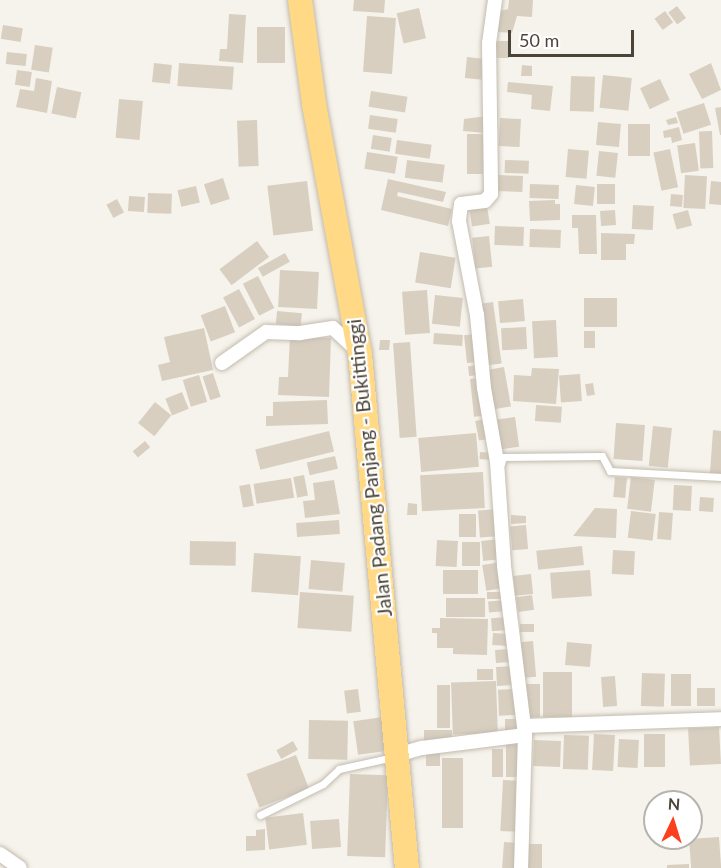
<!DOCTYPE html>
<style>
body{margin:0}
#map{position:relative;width:721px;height:868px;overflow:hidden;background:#f6f3ec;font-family:Lato,sans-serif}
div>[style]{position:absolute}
.building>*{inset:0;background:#d8cfc1;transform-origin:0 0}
.roads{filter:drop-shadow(0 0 2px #c2bbae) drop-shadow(0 0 2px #c2bbae)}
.service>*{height:7px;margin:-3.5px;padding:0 3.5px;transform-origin:3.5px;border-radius:3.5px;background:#fff}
.minor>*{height:14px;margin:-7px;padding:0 7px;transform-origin:7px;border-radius:7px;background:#fff}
.trunk>*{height:24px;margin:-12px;padding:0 12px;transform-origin:12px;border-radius:12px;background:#ffd985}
span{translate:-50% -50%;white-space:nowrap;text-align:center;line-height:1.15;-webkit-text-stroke:4.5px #fff;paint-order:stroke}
.street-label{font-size:20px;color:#4b4439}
.north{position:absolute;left:643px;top:790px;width:60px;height:60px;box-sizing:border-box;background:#fff;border:2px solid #b7b4b0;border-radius:50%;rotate:4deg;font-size:16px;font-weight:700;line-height:24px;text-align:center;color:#4b4439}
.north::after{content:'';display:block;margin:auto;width:21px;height:27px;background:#fc3f1d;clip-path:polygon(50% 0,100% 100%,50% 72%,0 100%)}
.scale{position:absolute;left:508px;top:30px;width:126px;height:27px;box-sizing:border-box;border:3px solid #4b4439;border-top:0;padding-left:8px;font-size:18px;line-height:21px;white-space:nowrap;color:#4b4439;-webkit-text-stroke:4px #fff;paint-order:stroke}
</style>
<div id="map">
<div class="building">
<div style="clip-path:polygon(354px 0,385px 0,384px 13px,353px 11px)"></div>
<div style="clip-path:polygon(509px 0,533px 0,532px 17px,517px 16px,512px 33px,498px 32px,500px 11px,508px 9px)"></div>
<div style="left:677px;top:6px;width:15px;height:11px;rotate:53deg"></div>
<div style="left:419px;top:8px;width:31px;height:23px;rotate:77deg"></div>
<div style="left:665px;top:11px;width:14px;height:13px;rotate:54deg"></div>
<div style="clip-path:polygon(229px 14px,246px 15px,243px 63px,219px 61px,220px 49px,227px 49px)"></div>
<div style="left:367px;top:16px;width:29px;height:56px;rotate:4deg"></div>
<div style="left:3px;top:25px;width:20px;height:14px;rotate:9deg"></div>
<div style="left:257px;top:27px;width:28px;height:36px"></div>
<div style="left:494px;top:41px;width:15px;height:17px"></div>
<div style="left:35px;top:45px;width:18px;height:25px;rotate:9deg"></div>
<div style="left:7px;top:52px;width:20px;height:12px;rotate:6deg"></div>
<div style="left:467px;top:57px;width:18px;height:21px;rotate:6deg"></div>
<div style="left:154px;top:63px;width:18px;height:19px;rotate:6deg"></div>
<div style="left:179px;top:63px;width:55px;height:23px;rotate:4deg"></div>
<div style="clip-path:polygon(711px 63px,721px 90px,702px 99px,689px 74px)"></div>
<div style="clip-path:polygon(522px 65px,532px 66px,532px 76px,521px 76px)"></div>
<div style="left:17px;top:70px;width:15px;height:15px;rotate:8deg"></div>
<div style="left:603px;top:75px;width:29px;height:33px;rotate:6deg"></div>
<div style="left:571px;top:76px;width:24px;height:35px;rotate:2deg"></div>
<div style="clip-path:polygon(36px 78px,52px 81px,47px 113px,16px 107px,20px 89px,34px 91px)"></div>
<div style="left:660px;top:79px;width:23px;height:22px;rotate:65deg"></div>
<div style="clip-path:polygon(508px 82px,553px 86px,550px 111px,531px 109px,532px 95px,507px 92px)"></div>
<div style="left:57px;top:87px;width:25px;height:27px;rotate:12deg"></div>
<div style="left:371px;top:91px;width:37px;height:16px;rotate:9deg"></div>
<div style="left:119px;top:99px;width:24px;height:39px;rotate:5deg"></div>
<div style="left:704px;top:103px;width:23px;height:29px;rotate:72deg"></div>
<div style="clip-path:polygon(721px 107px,721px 135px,720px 135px,715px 108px)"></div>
<div style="left:370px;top:115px;width:28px;height:14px;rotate:8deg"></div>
<div style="clip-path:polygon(479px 117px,487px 117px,486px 133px,463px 131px,464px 119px)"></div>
<div style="clip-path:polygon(676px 117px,678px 123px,668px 125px,666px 120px)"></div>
<div style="left:500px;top:118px;width:21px;height:28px;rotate:3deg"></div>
<div style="left:257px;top:120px;width:46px;height:20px;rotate:88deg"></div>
<div style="left:598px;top:122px;width:23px;height:23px;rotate:5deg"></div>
<div style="left:628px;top:124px;width:22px;height:32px"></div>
<div style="clip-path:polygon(679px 127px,682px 140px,672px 143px,671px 137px,664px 138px,663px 131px)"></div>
<div style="left:712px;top:131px;width:37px;height:13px;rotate:88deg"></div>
<div style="left:467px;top:134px;width:16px;height:40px"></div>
<div style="left:373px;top:135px;width:19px;height:14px;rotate:9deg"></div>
<div style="left:397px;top:140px;width:35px;height:14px;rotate:8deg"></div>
<div style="left:695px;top:143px;width:28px;height:18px;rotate:82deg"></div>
<div style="left:568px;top:149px;width:21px;height:28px;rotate:5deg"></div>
<div style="left:670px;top:149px;width:39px;height:17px;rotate:78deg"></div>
<div style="left:599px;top:151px;width:19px;height:25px;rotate:6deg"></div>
<div style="left:367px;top:152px;width:31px;height:17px;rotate:9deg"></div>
<div style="left:407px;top:160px;width:38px;height:18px;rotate:7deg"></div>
<div style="left:505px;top:160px;width:24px;height:13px;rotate:2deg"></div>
<div style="left:497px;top:175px;width:26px;height:16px;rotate:2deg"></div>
<div style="left:685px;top:175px;width:22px;height:33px;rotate:3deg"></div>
<div style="left:223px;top:178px;width:22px;height:20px;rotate:72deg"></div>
<div style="clip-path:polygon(388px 179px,446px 192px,443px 202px,398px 192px,397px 196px,452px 209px,448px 226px,381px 210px)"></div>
<div style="left:307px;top:181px;width:50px;height:40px;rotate:83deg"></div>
<div style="clip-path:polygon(711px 181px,721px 182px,721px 205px,709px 204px)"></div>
<div style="left:530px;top:184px;width:29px;height:14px;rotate:2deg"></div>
<div style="left:597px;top:184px;width:18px;height:20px"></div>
<div style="left:576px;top:185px;width:19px;height:19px;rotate:6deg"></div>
<div style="left:196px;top:186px;width:17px;height:19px;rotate:77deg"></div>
<div style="left:148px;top:193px;width:24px;height:20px;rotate:2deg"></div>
<div style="left:671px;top:194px;width:12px;height:12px;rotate:5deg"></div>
<div style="left:129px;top:196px;width:16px;height:15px;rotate:4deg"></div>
<div style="left:117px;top:199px;width:15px;height:12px;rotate:62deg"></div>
<div style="clip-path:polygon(555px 200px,555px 204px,560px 204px,560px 220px,530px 221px,529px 201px)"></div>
<div style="left:633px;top:205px;width:21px;height:24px;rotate:3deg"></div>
<div style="left:487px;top:206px;width:18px;height:18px;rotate:81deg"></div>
<div style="left:615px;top:210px;width:15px;height:15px;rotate:86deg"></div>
<div style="left:688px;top:210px;width:16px;height:16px;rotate:75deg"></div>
<div style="clip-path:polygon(572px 215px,596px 215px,597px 254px,579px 254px,578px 228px,572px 228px)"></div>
<div style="left:495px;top:226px;width:29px;height:19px;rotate:2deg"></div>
<div style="left:530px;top:229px;width:31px;height:18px;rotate:2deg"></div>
<div style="clip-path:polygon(601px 233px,635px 234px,634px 244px,626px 244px,626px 260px,601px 260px)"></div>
<div style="left:489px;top:236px;width:31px;height:17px;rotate:84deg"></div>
<div style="left:257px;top:241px;width:20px;height:47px;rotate:53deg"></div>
<div style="left:420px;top:252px;width:36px;height:31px;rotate:9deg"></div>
<div style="left:285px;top:253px;width:10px;height:31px;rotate:61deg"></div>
<div style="left:280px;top:270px;width:39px;height:37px;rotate:3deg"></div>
<div style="left:258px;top:276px;width:36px;height:17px;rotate:63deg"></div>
<div style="left:239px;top:289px;width:34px;height:18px;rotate:62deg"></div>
<div style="left:427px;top:290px;width:43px;height:25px;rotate:86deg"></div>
<div style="left:435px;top:295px;width:28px;height:29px;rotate:6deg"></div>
<div style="left:584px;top:298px;width:33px;height:29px"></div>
<div style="left:523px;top:299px;width:22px;height:25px;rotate:85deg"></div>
<div style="left:493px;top:302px;width:62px;height:14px;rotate:82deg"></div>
<div style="left:225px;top:306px;width:28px;height:26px;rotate:69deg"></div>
<div style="left:277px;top:311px;width:25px;height:13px;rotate:5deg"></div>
<div style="left:556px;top:320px;width:37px;height:24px;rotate:87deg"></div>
<div style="left:526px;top:327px;width:22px;height:25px;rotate:87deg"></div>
<div style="clip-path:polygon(204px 328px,213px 370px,162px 381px,158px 365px,170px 362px,164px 337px)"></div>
<div style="left:584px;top:331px;width:11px;height:17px"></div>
<div style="left:434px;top:333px;width:29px;height:11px;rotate:4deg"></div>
<div style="left:476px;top:334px;width:28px;height:12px;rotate:84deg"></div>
<div style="clip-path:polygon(290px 336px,331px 338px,329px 397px,278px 395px,279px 377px,288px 377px)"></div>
<div style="clip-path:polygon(380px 340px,390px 340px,389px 350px,379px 350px)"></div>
<div style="left:410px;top:342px;width:95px;height:17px;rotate:86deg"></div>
<div style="left:479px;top:365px;width:10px;height:11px;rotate:84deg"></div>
<div style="left:504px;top:367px;width:40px;height:20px;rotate:80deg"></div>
<div style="clip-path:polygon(532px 368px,559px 369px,556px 404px,513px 401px,514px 375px,531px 376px)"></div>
<div style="left:213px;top:373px;width:25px;height:11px;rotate:72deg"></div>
<div style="left:580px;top:374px;width:27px;height:21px;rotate:86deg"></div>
<div style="left:199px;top:375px;width:28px;height:17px;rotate:73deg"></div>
<div style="left:480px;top:378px;width:38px;height:10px;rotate:84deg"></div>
<div style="left:593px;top:383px;width:12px;height:8px;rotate:81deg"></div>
<div style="left:182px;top:392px;width:18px;height:18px;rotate:68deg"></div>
<div style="clip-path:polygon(327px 400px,328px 424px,266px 426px,266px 416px,273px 416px,273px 402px)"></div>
<div style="left:155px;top:402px;width:21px;height:27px;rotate:39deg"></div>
<div style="left:536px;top:405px;width:26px;height:16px;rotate:4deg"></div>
<div style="left:515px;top:417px;width:30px;height:20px;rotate:82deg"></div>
<div style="left:485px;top:419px;width:20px;height:10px;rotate:79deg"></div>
<div style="left:616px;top:423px;width:29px;height:36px;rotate:4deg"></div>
<div style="left:653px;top:426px;width:19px;height:40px;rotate:6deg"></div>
<div style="clip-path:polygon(713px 430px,721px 431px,721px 474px,710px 473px)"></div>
<div style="left:329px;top:431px;width:21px;height:76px;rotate:76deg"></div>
<div style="left:476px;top:433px;width:34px;height:58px;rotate:85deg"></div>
<div style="left:145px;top:441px;width:8px;height:16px;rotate:50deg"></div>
<div style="left:480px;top:452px;width:13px;height:7px;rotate:4deg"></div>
<div style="left:335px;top:456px;width:13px;height:29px;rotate:77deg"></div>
<div style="left:483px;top:472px;width:36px;height:63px;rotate:87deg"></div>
<div style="left:304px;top:475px;width:21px;height:11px;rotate:79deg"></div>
<div style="left:615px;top:477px;width:12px;height:20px;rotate:5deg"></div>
<div style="left:631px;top:477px;width:24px;height:32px;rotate:7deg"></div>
<div style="left:291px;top:478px;width:20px;height:38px;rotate:81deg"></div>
<div style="clip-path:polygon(334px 480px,340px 514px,305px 518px,303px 501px,315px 500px,313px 483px)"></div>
<div style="left:250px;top:484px;width:22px;height:11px;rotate:80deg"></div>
<div style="left:674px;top:485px;width:18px;height:25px;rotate:3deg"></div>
<div style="left:700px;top:497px;width:14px;height:14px;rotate:4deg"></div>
<div style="clip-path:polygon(408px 503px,417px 504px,417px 515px,407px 515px)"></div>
<div style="clip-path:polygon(595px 508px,617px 509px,616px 538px,573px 536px)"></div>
<div style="left:499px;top:509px;width:27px;height:21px;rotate:86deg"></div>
<div style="left:631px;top:511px;width:25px;height:27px;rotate:7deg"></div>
<div style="left:659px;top:512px;width:14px;height:27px;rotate:4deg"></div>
<div style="left:476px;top:514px;width:23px;height:17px;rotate:90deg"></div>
<div style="clip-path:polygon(511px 515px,526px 516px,526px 523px,511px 524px)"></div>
<div style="left:339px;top:520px;width:14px;height:43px;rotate:86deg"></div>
<div style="left:526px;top:525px;width:24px;height:16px;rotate:85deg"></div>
<div style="left:500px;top:539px;width:20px;height:19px;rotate:84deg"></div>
<div style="left:437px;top:540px;width:21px;height:26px;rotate:3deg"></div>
<div style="left:190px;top:541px;width:46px;height:24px;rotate:1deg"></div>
<div style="left:462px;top:542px;width:18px;height:24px"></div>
<div style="left:582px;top:546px;width:19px;height:46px;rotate:84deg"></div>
<div style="left:613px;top:550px;width:22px;height:24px;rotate:3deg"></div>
<div style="left:254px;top:553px;width:47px;height:39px;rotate:4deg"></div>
<div style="left:311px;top:560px;width:34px;height:29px;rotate:5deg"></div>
<div style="left:501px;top:562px;width:26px;height:19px;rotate:81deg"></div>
<div style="left:478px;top:570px;width:24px;height:35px;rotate:90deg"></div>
<div style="left:590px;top:570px;width:26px;height:40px;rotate:86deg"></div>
<div style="left:531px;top:574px;width:20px;height:18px;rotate:84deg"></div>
<div style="left:300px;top:592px;width:54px;height:36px;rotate:4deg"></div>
<div style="left:506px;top:592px;width:7px;height:19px;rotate:90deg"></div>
<div style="left:532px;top:595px;width:15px;height:16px;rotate:82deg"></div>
<div style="left:446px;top:598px;width:39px;height:19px"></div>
<div style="left:506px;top:600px;width:11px;height:18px;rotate:85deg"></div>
<div style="left:508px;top:617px;width:13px;height:17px;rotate:86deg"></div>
<div style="clip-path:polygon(440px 618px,488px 619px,487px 655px,453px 654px,453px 648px,437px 648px,437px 633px,432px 633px,432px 628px,440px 628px)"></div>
<div style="left:520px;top:624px;width:14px;height:8px"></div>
<div style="left:493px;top:633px;width:16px;height:12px;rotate:4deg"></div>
<div style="left:533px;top:641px;width:36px;height:14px;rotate:85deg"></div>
<div style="left:567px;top:642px;width:25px;height:23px;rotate:5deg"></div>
<div style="left:511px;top:649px;width:13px;height:16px;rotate:86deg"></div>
<div style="left:514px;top:666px;width:19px;height:18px;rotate:87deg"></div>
<div style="left:477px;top:669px;width:16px;height:11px"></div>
<div style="left:543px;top:672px;width:29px;height:45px"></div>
<div style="left:642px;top:673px;width:23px;height:33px;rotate:2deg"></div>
<div style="left:671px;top:674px;width:20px;height:32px"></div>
<div style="left:615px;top:676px;width:30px;height:14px;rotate:86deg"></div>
<div style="left:496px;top:681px;width:52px;height:45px;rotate:88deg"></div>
<div style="left:525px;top:684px;width:15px;height:33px"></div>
<div style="left:437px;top:685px;width:13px;height:43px"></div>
<div style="left:697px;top:688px;width:18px;height:18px"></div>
<div style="left:358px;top:689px;width:23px;height:14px;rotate:83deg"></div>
<div style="left:517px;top:689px;width:26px;height:19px;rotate:88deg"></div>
<div style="left:383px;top:717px;width:34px;height:30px;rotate:82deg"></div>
<div style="left:505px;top:719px;width:13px;height:13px"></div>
<div style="left:309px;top:720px;width:39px;height:39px;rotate:1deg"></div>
<div style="left:719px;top:727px;width:37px;height:31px;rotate:87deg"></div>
<div style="left:424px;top:730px;width:28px;height:11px"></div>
<div style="left:594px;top:734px;width:21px;height:36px;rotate:3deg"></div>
<div style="left:644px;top:734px;width:21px;height:33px"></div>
<div style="left:564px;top:735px;width:25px;height:34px;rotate:2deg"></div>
<div style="left:619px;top:739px;width:20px;height:28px;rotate:3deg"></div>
<div style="left:534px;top:740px;width:27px;height:26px;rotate:2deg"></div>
<div style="left:293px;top:741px;width:10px;height:19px;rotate:61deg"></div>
<div style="left:506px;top:743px;width:17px;height:34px"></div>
<div style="left:492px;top:749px;width:11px;height:28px"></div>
<div style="left:426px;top:753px;width:14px;height:13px"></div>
<div style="left:296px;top:755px;width:36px;height:53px;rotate:69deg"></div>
<div style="left:442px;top:758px;width:21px;height:70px"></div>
<div style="left:350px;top:774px;width:38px;height:82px;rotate:2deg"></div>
<div style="left:503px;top:780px;width:19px;height:51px;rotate:3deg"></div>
<div style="left:303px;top:813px;width:32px;height:38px;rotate:83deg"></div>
<div style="left:339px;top:819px;width:28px;height:29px;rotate:86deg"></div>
<div style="clip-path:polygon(265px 829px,265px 850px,246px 851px,246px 836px,256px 836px,256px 830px)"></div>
<div style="left:719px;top:837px;width:31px;height:30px;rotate:86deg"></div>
<div style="left:504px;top:842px;width:16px;height:26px;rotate:4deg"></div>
<div style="left:526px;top:844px;width:16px;height:24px"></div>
<div style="clip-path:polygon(689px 864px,689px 868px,667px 868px,667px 865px)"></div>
</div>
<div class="roads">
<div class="service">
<div style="left:501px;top:464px;width:7px;rotate:-74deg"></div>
<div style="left:503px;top:457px;width:99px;rotate:-0.6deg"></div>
<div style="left:602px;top:456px;width:17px;rotate:62deg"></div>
<div style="left:610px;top:471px;width:111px;rotate:3.1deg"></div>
<div style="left:260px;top:815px;width:70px;rotate:-26.2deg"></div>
<div style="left:323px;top:784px;width:22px;rotate:-43deg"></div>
<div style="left:339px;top:769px;width:55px;rotate:-12.5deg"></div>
</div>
<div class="minor">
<div style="left:495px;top:0;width:43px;rotate:97.9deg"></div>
<div style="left:489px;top:43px;width:151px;rotate:89.2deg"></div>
<div style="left:491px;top:194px;width:9px;rotate:131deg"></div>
<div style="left:485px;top:201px;width:24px;rotate:173deg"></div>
<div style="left:461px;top:204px;width:17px;rotate:97deg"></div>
<div style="left:459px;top:221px;width:96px;rotate:79.2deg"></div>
<div style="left:477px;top:315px;width:73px;rotate:84.5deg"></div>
<div style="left:484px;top:388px;width:75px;rotate:80deg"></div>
<div style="left:497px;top:462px;width:104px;rotate:86.1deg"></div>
<div style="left:504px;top:566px;width:170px;rotate:82.9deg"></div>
<div style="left:525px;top:735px;width:133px;rotate:91.7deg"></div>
<div style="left:222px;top:363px;width:54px;rotate:-35.2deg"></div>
<div style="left:266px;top:332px;width:34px;rotate:2deg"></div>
<div style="left:300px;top:333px;width:33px;rotate:-9deg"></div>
<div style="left:333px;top:328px;width:35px;rotate:43deg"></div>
<div style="left:524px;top:726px;width:197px;rotate:-2deg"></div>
<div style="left:397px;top:755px;width:26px;rotate:-16deg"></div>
<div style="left:422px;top:748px;width:104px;rotate:-7.2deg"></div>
<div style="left:0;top:854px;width:24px;rotate:35deg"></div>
</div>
<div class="trunk">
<div style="left:300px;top:0;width:105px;rotate:82.3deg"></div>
<div style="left:314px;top:104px;width:254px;rotate:79.6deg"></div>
<div style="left:360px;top:354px;width:516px;rotate:84.78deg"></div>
</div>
</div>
<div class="street-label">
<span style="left:369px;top:468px;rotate:-96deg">Jalan Padang Panjang - Bukittinggi</span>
</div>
<div class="north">N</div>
<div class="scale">50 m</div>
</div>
